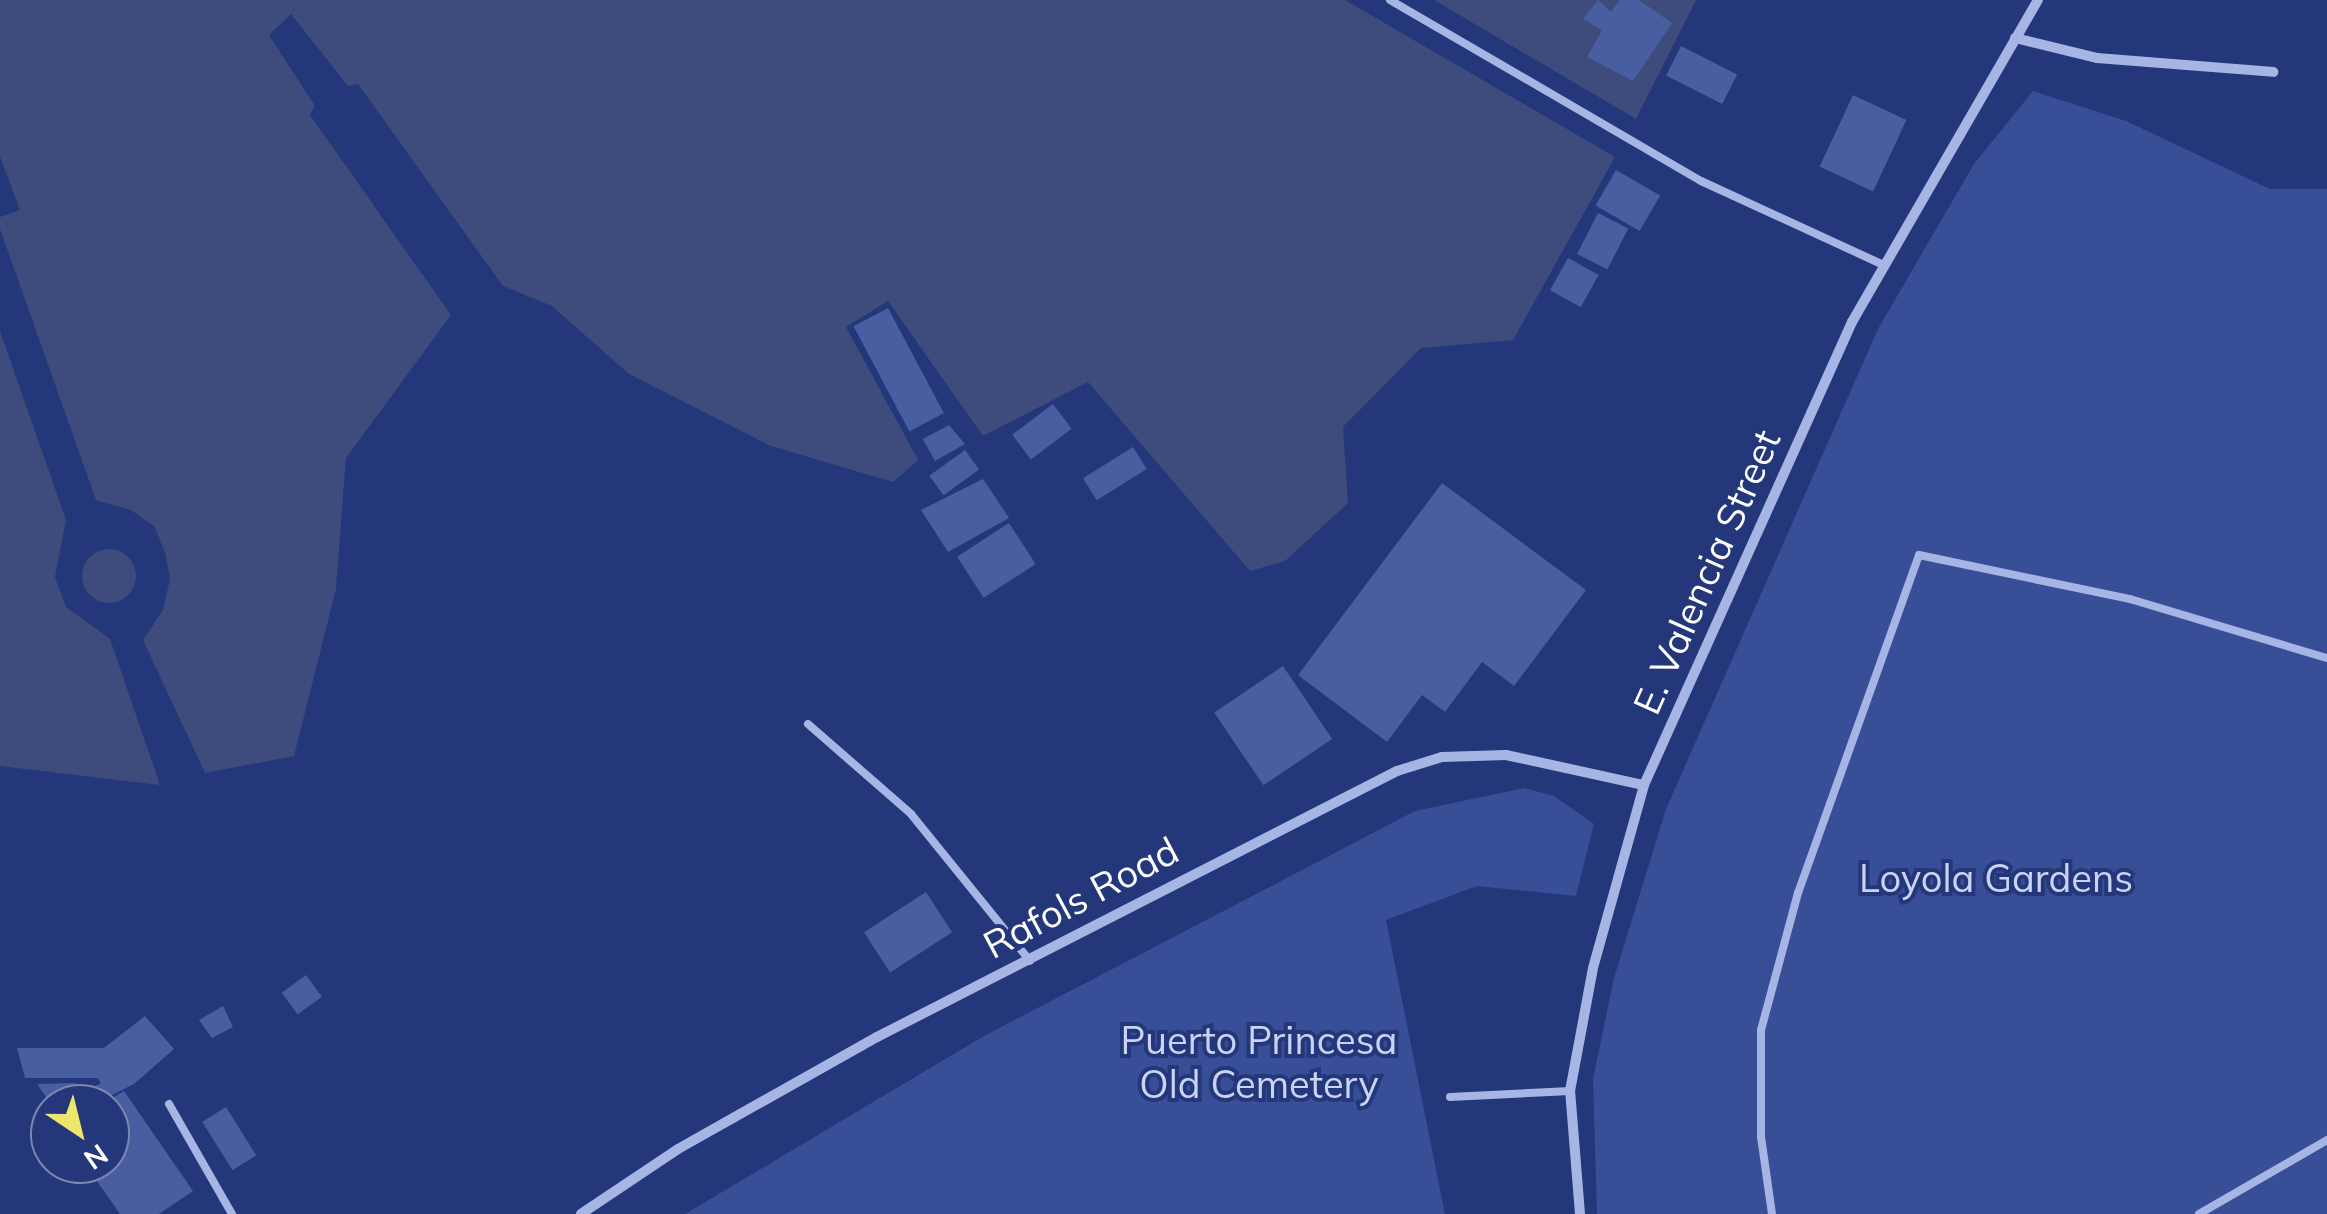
<!DOCTYPE html>
<style>
body{margin:0}
#map{position:relative;width:2327px;height:1214px;overflow:hidden;background:#24377a;font-family:Mulish,sans-serif}
div>[style]{position:absolute}
.green>*{inset:0;background:#384e97}
.water>*{inset:0;background:#3e4b7d}
.round{border-radius:50%}
.building>*{inset:0;background:#495da1;transform-origin:0 0}
.lane>*{height:8px;margin:-4px;padding:0 4px;transform-origin:4px;border-radius:4px;background:#a7b5e4}
.street>*{height:10px;margin:-5px;padding:0 5px;transform-origin:5px;border-radius:5px;background:#a7b5e4}
span{translate:-50% -50%;white-space:nowrap;text-align:center;line-height:1.15;-webkit-text-stroke:8px #24377a;paint-order:stroke}
.street-label{font-size:38px;color:#fff}
.park-label{font-size:38px;color:#cad3f3}
.north{position:absolute;left:30px;top:1084px;width:100px;height:100px;box-sizing:border-box;background:#24377a;border:2px solid #7c87af;border-radius:50%;rotate:145deg;font-size:28px;font-weight:700;line-height:40px;text-align:center;color:#fff}
.north::after{content:'';display:block;margin:auto;width:35px;height:45px;background:#eee56b;clip-path:polygon(50% 0,100% 100%,50% 72%,0 100%)}
</style>
<div id="map">
<div class="green">
<div style="clip-path:polygon(2033px 91px,2126px 121px,2270px 189px,2327px 189px,2327px 1214px,1597px 1214px,1593px 1079px,1614px 978px,1666px 809px,1878px 329px,1974px 164px)"></div>
<div style="clip-path:polygon(1524px 788px,1554px 796px,1594px 824px,1576px 896px,1477px 886px,1386px 920px,1445px 1214px,685px 1214px,984px 1036px,1415px 811px)"></div>
</div>
<div class="water">
<div style="clip-path:polygon(0 0,1345px 0,1615px 157px,1513px 340px,1421px 348px,1343px 427px,1348px 503px,1285px 561px,1250px 571px,1088px 382px,983px 436px,888px 301px,846px 327px,918px 460px,893px 482px,771px 446px,629px 374px,552px 306px,503px 286px,358px 84px,348px 86px,291px 14px,269px 35px,315px 106px,310px 115px,451px 315px,346px 458px,336px 589px,294px 756px,205px 773px,143px 640px,163px 610px,170px 579px,165px 552px,154px 526px,131px 510px,96px 500px,0 229px,0 217px,20px 210px,0 157px)"></div>
<div style="clip-path:polygon(1434px 0,1696px 0,1636px 119px)"></div>
<div style="clip-path:polygon(0 331px,66px 520px,55px 577px,66px 607px,110px 639px,160px 785px,0 766px)"></div>
<div class="round" style="left:82px;top:549px;width:54px;height:54px"></div>
</div>
<div class="building">
<div style="clip-path:polygon(1598px 0,1611px 12px,1620px 0,1639px 0,1672px 23px,1633px 81px,1587px 57px,1602px 30px,1583px 19px)"></div>
<div style="left:1681px;top:46px;width:63px;height:33px;rotate:27deg"></div>
<div style="left:1853px;top:95px;width:59px;height:79px;rotate:25deg"></div>
<div style="left:1616px;top:170px;width:51px;height:41px;rotate:30deg"></div>
<div style="left:1598px;top:213px;width:34px;height:46px;rotate:27deg"></div>
<div style="left:1568px;top:258px;width:35px;height:37px;rotate:29deg"></div>
<div style="left:888px;top:308px;width:119px;height:39px;rotate:62deg"></div>
<div style="left:1053px;top:404px;width:31px;height:51px;rotate:53deg"></div>
<div style="clip-path:polygon(949px 425px,965px 444px,935px 461px,923px 439px)"></div>
<div style="left:1133px;top:447px;width:26px;height:59px;rotate:58deg"></div>
<div style="left:965px;top:450px;width:24px;height:44px;rotate:54deg"></div>
<div style="clip-path:polygon(983px 479px,1009px 518px,948px 552px,921px 510px)"></div>
<div style="clip-path:polygon(1442px 483px,1586px 590px,1514px 686px,1482px 662px,1445px 712px,1422px 695px,1387px 742px,1298px 675px)"></div>
<div style="left:1009px;top:523px;width:49px;height:62px;rotate:57deg"></div>
<div style="left:1283px;top:666px;width:88px;height:83px;rotate:56deg"></div>
<div style="left:926px;top:892px;width:48px;height:74px;rotate:57deg"></div>
<div style="left:306px;top:975px;width:27px;height:30px;rotate:54deg"></div>
<div style="clip-path:polygon(223px 1006px,233px 1027px,212px 1038px,199px 1020px)"></div>
<div style="clip-path:polygon(145px 1016px,174px 1049px,134px 1084px,96px 1103px,90px 1089px,101px 1083px,97px 1078px,25px 1078px,17px 1048px,104px 1048px)"></div>
<div style="clip-path:polygon(75px 1083px,89px 1104px,51px 1104px,37px 1084px)"></div>
<div style="clip-path:polygon(124px 1091px,193px 1191px,159px 1214px,120px 1214px,85px 1164px,110px 1164px,110px 1104px,103px 1104px)"></div>
<div style="left:226px;top:1107px;width:57px;height:28px;rotate:58deg"></div>
</div>
<div class="lane">
<div style="left:1390px;top:0;width:360px;rotate:30.2deg"></div>
<div style="left:1701px;top:181px;width:201px;rotate:24.7deg"></div>
<div style="left:808px;top:724px;width:137px;rotate:41.1deg"></div>
<div style="left:911px;top:814px;width:189px;rotate:51deg"></div>
<div style="left:1450px;top:1097px;width:120px;rotate:-2.9deg"></div>
<div style="left:169px;top:1104px;width:127px;rotate:60.2deg"></div>
<div style="left:1772px;top:1214px;width:78px;rotate:-98.1deg"></div>
<div style="left:1761px;top:1137px;width:107px;rotate:-90deg"></div>
<div style="left:1761px;top:1030px;width:142px;rotate:-74.9deg"></div>
<div style="left:1798px;top:893px;width:359px;rotate:-70.3deg"></div>
<div style="left:1919px;top:555px;width:216px;rotate:11.8deg"></div>
<div style="left:2130px;top:599px;width:206px;rotate:16.7deg"></div>
<div style="left:2199px;top:1214px;width:148px;rotate:-30deg"></div>
</div>
<div class="street">
<div style="left:2015px;top:38px;width:84px;rotate:13.7deg"></div>
<div style="left:2097px;top:58px;width:177px;rotate:4.5deg"></div>
<div style="left:581px;top:1214px;width:117px;rotate:-33.8deg"></div>
<div style="left:678px;top:1149px;width:228px;rotate:-29.4deg"></div>
<div style="left:877px;top:1037px;width:584px;rotate:-27.09deg"></div>
<div style="left:1397px;top:771px;width:47px;rotate:-17.3deg"></div>
<div style="left:1442px;top:757px;width:64px;rotate:-1.8deg"></div>
<div style="left:1506px;top:755px;width:141px;rotate:12.3deg"></div>
<div style="left:1580px;top:1214px;width:123px;rotate:-94.6deg"></div>
<div style="left:1570px;top:1091px;width:125px;rotate:-79.4deg"></div>
<div style="left:1593px;top:968px;width:190px;rotate:-74.4deg"></div>
<div style="left:1644px;top:785px;width:508px;rotate:-65.81deg"></div>
<div style="left:1852px;top:322px;width:372px;rotate:-60deg"></div>
</div>
<div class="street-label">
<span style="left:1707px;top:572px;rotate:-66deg">E. Valencia Street</span>
<span style="left:1081px;top:898px;rotate:-28deg">Rafols Road</span>
</div>
<div class="park-label">
<span style="left:1996px;top:879px">Loyola Gardens</span>
<span style="left:1259px;top:1063px">Puerto Princesa<br>Old Cemetery</span>
</div>
<div class="north">N</div>
</div>
